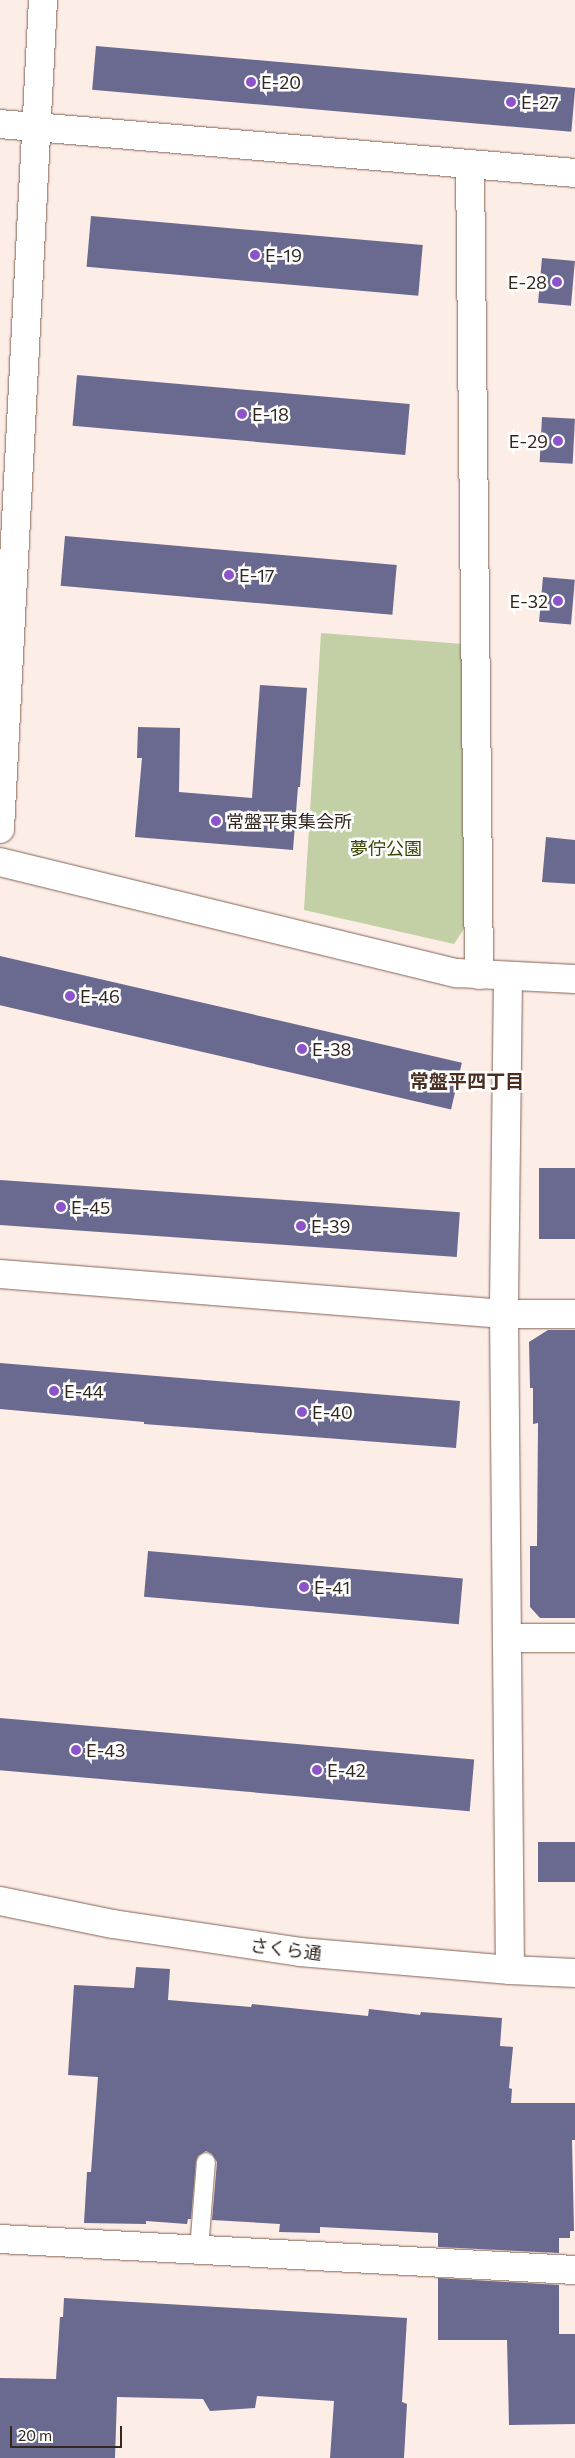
<!DOCTYPE html>
<meta charset="utf-8">
<style>
body{margin:0}
#map{position:relative;width:575px;height:2458px;overflow:hidden;background:#fcede6;font-family:Commissioner,"Noto Sans JP",sans-serif}
div>[style]{position:absolute}
.green>*{inset:0;background:#c3d0a6}
.building>*{inset:0;background:#6a698f;transform-origin:0 0}
.roads{filter:drop-shadow(0 0 1px #826454) drop-shadow(0 0 1px #826454)}
.lane>*{height:18px;margin:-9px;padding:0 9px;transform-origin:9px;border-radius:9px;background:#fff}
.street>*{height:28px;margin:-14px;padding:0 14px;transform-origin:14px;border-radius:14px;background:#fff}
.secondary>*{height:28px;margin:-14px;padding:0 14px;transform-origin:14px;border-radius:14px;background:#fff}
.dots>*{width:14px;height:14px;translate:-50% -50%;box-sizing:border-box;border:2px solid #fefefe;border-radius:50%}
span{translate:-50% -50%;white-space:nowrap;text-align:center;line-height:1.15;-webkit-text-stroke:5px #fefefe;paint-order:stroke}
.poi-label{font-size:18px;color:#32261f}
.left{translate:0 -50%;text-align:left}
.right{translate:-100% -50%;text-align:right}
.park-label{font-size:18px;color:#374500}
.street-label{font-size:18px;color:#32261f}
.neighbourhood-label{font-size:19px;color:#4a2f21;font-weight:700}
.scale{position:absolute;left:10px;top:2426px;width:112px;height:22px;box-sizing:border-box;border:2px solid #32261f;border-top:0;padding-left:6px;font-size:15px;line-height:18px;white-space:nowrap;color:#32261f;-webkit-text-stroke:4px #fefefe;paint-order:stroke}
</style>
<div id="map">
<div class="green">
<div style="clip-path:polygon(321px 633px,463px 644px,464px 929px,454px 944px,304px 910px)"></div>
</div>
<div class="building">
<div style="left:96px;top:46px;width:481px;height:44px;rotate:5deg"></div>
<div style="left:91px;top:216px;width:333px;height:51px;rotate:5deg"></div>
<div style="left:542px;top:258px;width:33px;height:45px;rotate:5deg"></div>
<div style="left:77px;top:375px;width:334px;height:51px;rotate:5deg"></div>
<div style="left:542px;top:417px;width:33px;height:45px;rotate:3deg"></div>
<div style="left:65px;top:536px;width:333px;height:50px;rotate:5deg"></div>
<div style="left:543px;top:577px;width:32px;height:45px;rotate:5deg"></div>
<div style="clip-path:polygon(260px 685px,307px 688px,300px 787px,298px 787px,293px 850px,135px 837px,142px 758px,137px 758px,138px 727px,180px 728px,179px 792px,252px 798px)"></div>
<div style="clip-path:polygon(546px 837px,575px 840px,575px 884px,542px 882px)"></div>
<div style="left:0;top:956px;width:474px;height:48px;rotate:13deg"></div>
<div style="left:539px;top:1168px;width:36px;height:71px"></div>
<div style="left:0;top:1180px;width:461px;height:45px;rotate:4deg"></div>
<div style="clip-path:polygon(548px 1330px,575px 1330px,575px 1618px,540px 1618px,530px 1607px,530px 1546px,537px 1546px,538px 1423px,533px 1424px,533px 1388px,530px 1388px,529px 1342px)"></div>
<div style="clip-path:polygon(0 1363px,460px 1401px,456px 1448px,144px 1424px,144px 1422px,0 1409px)"></div>
<div style="left:148px;top:1551px;width:316px;height:46px;rotate:5deg"></div>
<div style="left:0;top:1718px;width:476px;height:52px;rotate:5deg"></div>
<div style="left:538px;top:1842px;width:37px;height:40px"></div>
<div style="clip-path:polygon(136px 1967px,170px 1969px,168px 2000px,251px 2007px,252px 2004px,368px 2016px,369px 2009px,420px 2015px,421px 2012px,502px 2018px,500px 2046px,513px 2047px,509px 2088px,512px 2089px,511px 2103px,575px 2103px,575px 2140px,572px 2140px,574px 2231px,570px 2231px,570px 2238px,559px 2238px,559px 2253px,438px 2247px,438px 2233px,320px 2227px,320px 2233px,279px 2232px,280px 2224px,212px 2220px,217px 2162px,212px 2154px,206px 2151px,198px 2156px,196px 2161px,191px 2219px,188px 2219px,187px 2224px,146px 2221px,146px 2224px,84px 2223px,87px 2172px,91px 2172px,98px 2077px,68px 2075px,74px 1985px,134px 1988px)"></div>
<div style="clip-path:polygon(438px 2278px,559px 2285px,559px 2334px,575px 2334px,575px 2424px,509px 2425px,507px 2340px,438px 2340px)"></div>
<div style="clip-path:polygon(64px 2298px,407px 2318px,402px 2402px,407px 2404px,404px 2458px,330px 2458px,334px 2401px,257px 2396px,255px 2408px,210px 2411px,203px 2399px,117px 2397px,115px 2458px,0 2458px,0 2378px,56px 2379px,60px 2317px,63px 2317px)"></div>
</div>
<div class="roads">
<div class="lane">
<div style="left:199px;top:2250px;width:88px;rotate:-85.5deg"></div>
</div>
<div class="street">
<div style="left:0;top:124px;width:577px;rotate:4.87deg"></div>
<div style="left:470px;top:165px;width:810px;rotate:89.36deg"></div>
<div style="left:0;top:829px;width:830px;rotate:-87.03deg"></div>
<div style="left:0;top:862px;width:470px;rotate:13.7deg"></div>
<div style="left:457px;top:973px;width:118px;rotate:2.9deg"></div>
<div style="left:508px;top:977px;width:337px;rotate:90.7deg"></div>
<div style="left:504px;top:1314px;width:656px;rotate:89.48deg"></div>
<div style="left:0;top:1274px;width:506px;rotate:4.54deg"></div>
<div style="left:504px;top:1314px;width:71px"></div>
<div style="left:508px;top:1638px;width:67px"></div>
<div style="left:0;top:2239px;width:576px;rotate:3.09deg"></div>
</div>
<div class="secondary">
<div style="left:0;top:1901px;width:115px;rotate:11.5deg"></div>
<div style="left:113px;top:1924px;width:189px;rotate:8.5deg"></div>
<div style="left:300px;top:1952px;width:211px;rotate:4.9deg"></div>
<div style="left:510px;top:1970px;width:65px;rotate:2.6deg"></div>
</div>
</div>
<div class="dots">
<div style="left:251px;top:82px;background:#8d53ca"></div>
<div style="left:511px;top:102px;background:#8d53ca"></div>
<div style="left:255px;top:255px;background:#8d53ca"></div>
<div style="left:557px;top:282px;background:#8d53ca"></div>
<div style="left:242px;top:414px;background:#8d53ca"></div>
<div style="left:558px;top:441px;background:#8d53ca"></div>
<div style="left:229px;top:575px;background:#8d53ca"></div>
<div style="left:558px;top:601px;background:#8d53ca"></div>
<div style="left:216px;top:821px;background:#8d53ca"></div>
<div style="left:70px;top:996px;background:#8d53ca"></div>
<div style="left:302px;top:1049px;background:#8d53ca"></div>
<div style="left:61px;top:1207px;background:#8d53ca"></div>
<div style="left:301px;top:1226px;background:#8d53ca"></div>
<div style="left:54px;top:1391px;background:#8d53ca"></div>
<div style="left:302px;top:1412px;background:#8d53ca"></div>
<div style="left:304px;top:1587px;background:#8d53ca"></div>
<div style="left:76px;top:1750px;background:#8d53ca"></div>
<div style="left:317px;top:1770px;background:#8d53ca"></div>
</div>
<div class="poi-label">
<span class="left" style="left:261px;top:82px">E-20</span>
<span class="left" style="left:521px;top:102px">E-27</span>
<span class="left" style="left:265px;top:255px">E-19</span>
<span class="right" style="left:547px;top:282px">E-28</span>
<span class="left" style="left:252px;top:414px">E-18</span>
<span class="right" style="left:548px;top:441px">E-29</span>
<span class="left" style="left:239px;top:575px">E-17</span>
<span class="right" style="left:548px;top:601px">E-32</span>
<span class="left" style="left:226px;top:821px">常盤平東集会所</span>
<span class="left" style="left:80px;top:996px">E-46</span>
<span class="left" style="left:312px;top:1049px">E-38</span>
<span class="left" style="left:71px;top:1207px">E-45</span>
<span class="left" style="left:311px;top:1226px">E-39</span>
<span class="left" style="left:64px;top:1391px">E-44</span>
<span class="left" style="left:312px;top:1412px">E-40</span>
<span class="left" style="left:314px;top:1587px">E-41</span>
<span class="left" style="left:86px;top:1750px">E-43</span>
<span class="left" style="left:327px;top:1770px">E-42</span>
</div>
<div class="park-label">
<span style="left:386px;top:848px">夢佇公園</span>
</div>
<div class="street-label">
<span style="left:286px;top:1949px;rotate:7deg">さくら通</span>
</div>
<div class="neighbourhood-label">
<span style="left:467px;top:1081px">常盤平四丁目</span>
</div>
<div class="scale">20 m</div>
</div>
